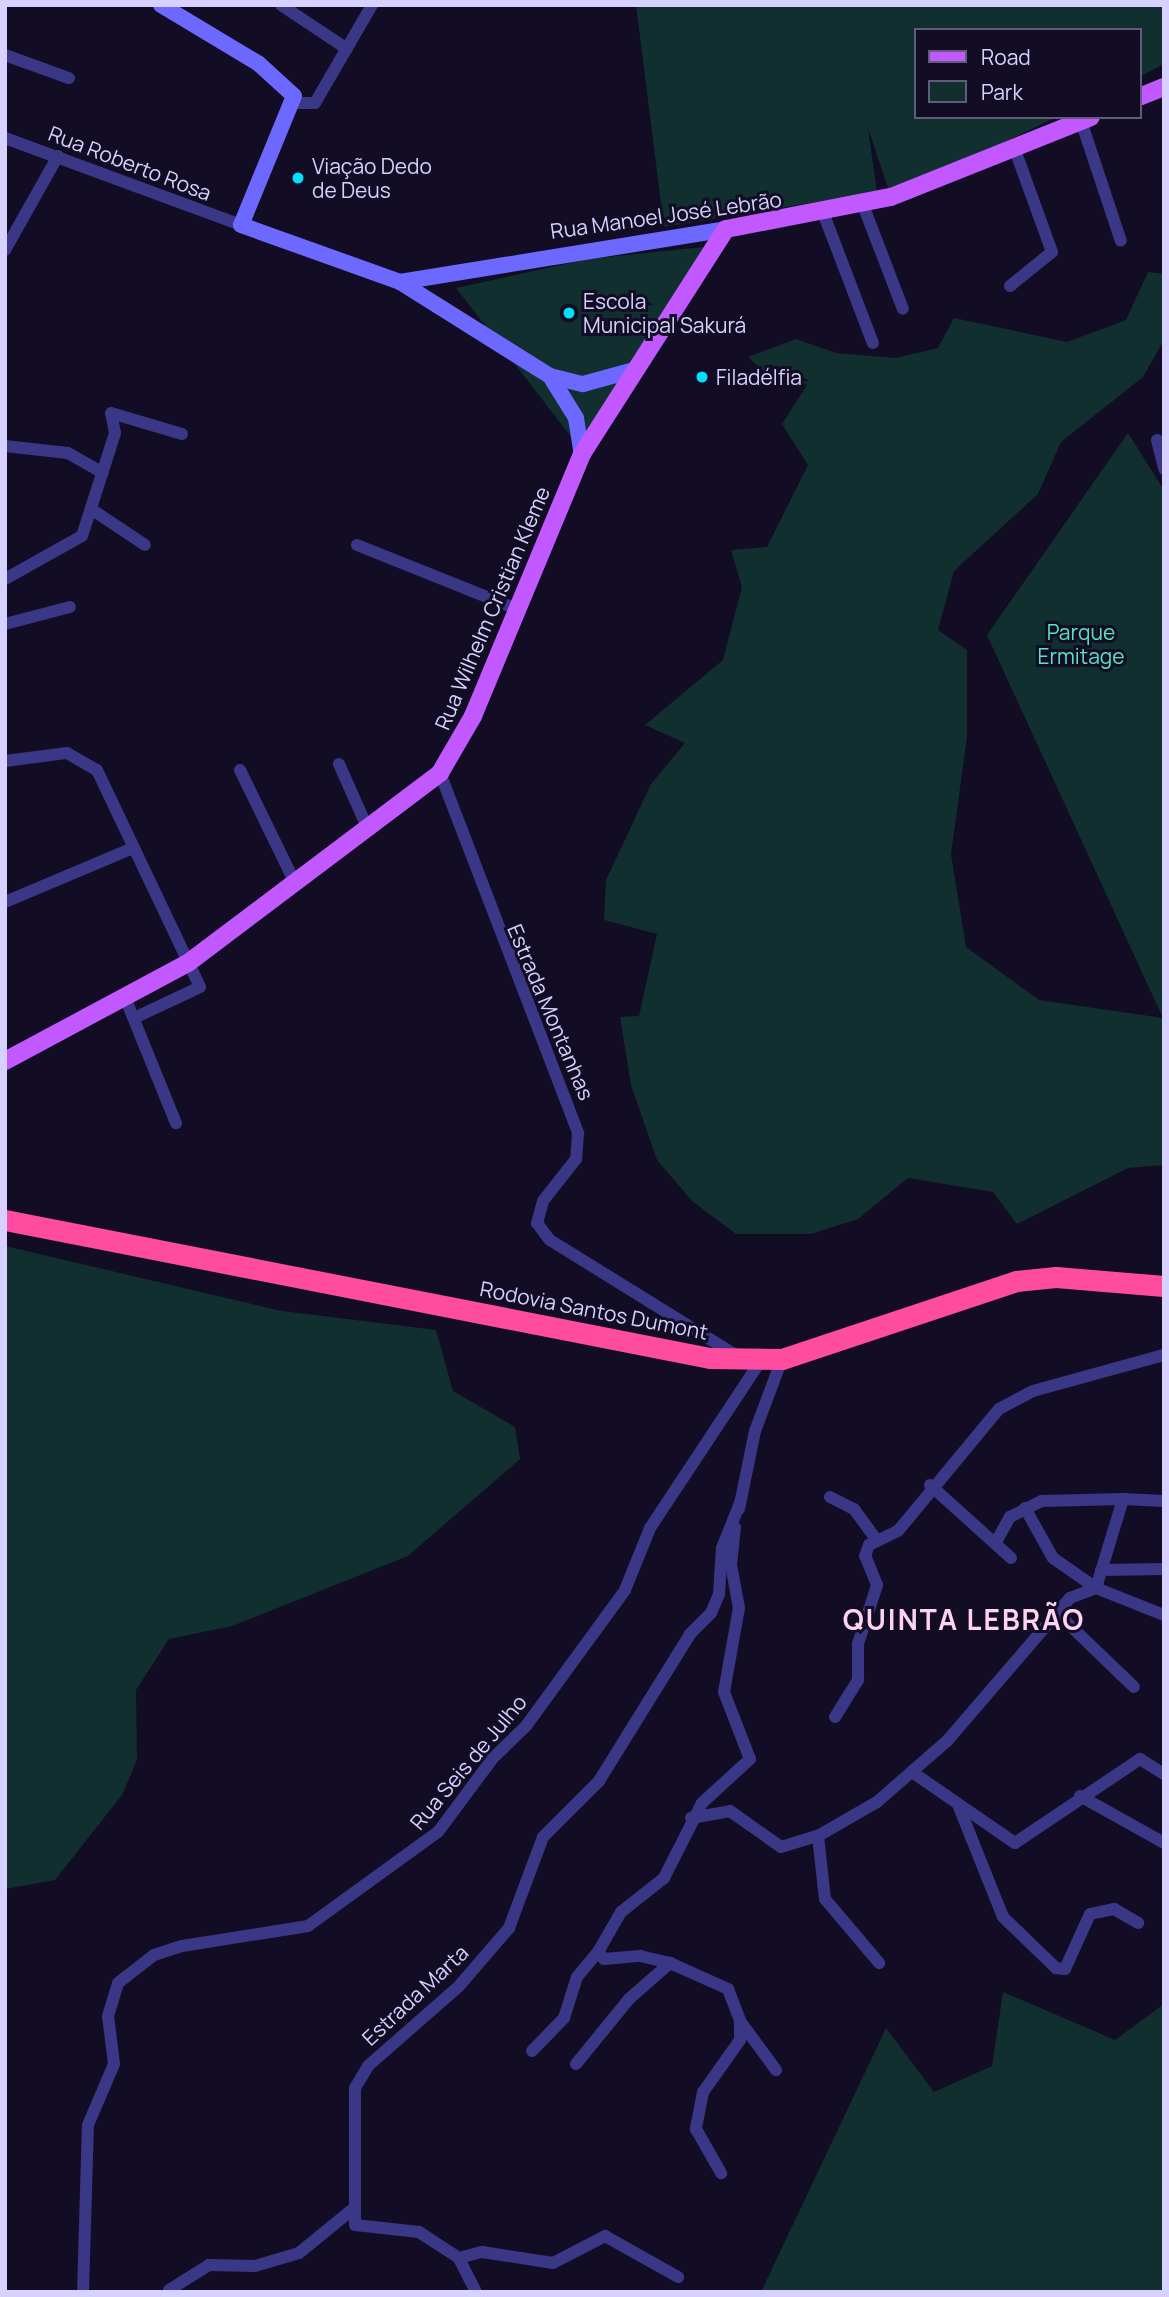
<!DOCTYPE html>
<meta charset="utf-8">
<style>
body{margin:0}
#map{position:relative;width:1169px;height:2297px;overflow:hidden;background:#120d25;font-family:Manrope,sans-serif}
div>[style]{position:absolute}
.green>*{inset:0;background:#102f2e}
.street>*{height:12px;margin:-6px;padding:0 6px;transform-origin:6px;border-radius:6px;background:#3a3786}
.secondary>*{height:16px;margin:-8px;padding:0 8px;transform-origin:8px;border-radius:8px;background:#6d68ff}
.primary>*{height:18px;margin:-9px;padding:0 9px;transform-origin:9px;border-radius:9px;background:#c258ff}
.highway>*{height:21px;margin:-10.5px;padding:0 10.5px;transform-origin:10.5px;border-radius:10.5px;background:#ff4ca0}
.dots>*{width:19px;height:19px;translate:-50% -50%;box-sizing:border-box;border:4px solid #120d25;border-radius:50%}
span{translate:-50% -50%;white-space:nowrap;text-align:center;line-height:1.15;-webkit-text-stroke:6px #120d25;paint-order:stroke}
.street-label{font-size:21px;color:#d7d1ff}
.poi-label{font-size:21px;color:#d7d1ff}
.left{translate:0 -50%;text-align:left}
.park-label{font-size:21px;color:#58e4c2}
.district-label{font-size:28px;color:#ffd3ef;font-weight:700;letter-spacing:2px}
.frame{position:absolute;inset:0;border:7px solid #d7d1ff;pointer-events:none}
.legend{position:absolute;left:914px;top:28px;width:228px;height:91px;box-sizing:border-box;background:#120d25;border:2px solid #615b7c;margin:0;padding:9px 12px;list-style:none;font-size:21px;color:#d7d1ff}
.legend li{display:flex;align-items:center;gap:14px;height:35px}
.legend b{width:35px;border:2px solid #615b7c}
</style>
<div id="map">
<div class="green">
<div style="clip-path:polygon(636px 5px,1164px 5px,1164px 64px,1139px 77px,1139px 30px,915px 30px,915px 117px,1056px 117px,891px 197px,868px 128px,877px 192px,664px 227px)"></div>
<div style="clip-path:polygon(713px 246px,589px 460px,456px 288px,588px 259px)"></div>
<div style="clip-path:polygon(1148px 272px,1164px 274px,1164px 340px,1143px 377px,1061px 442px,1038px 494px,954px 571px,938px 630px,967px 650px,967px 737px,951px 854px,966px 947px,1039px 1000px,1163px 1018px,987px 635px,1128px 433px,1164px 490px,1164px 1165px,1128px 1168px,1017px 1224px,993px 1192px,908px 1178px,858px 1219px,811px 1234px,736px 1234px,692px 1201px,657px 1160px,631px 1085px,620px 1017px,639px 1016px,657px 934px,604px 920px,606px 880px,651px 784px,685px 743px,645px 725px,723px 660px,742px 587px,731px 550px,767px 547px,808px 465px,782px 424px,807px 385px,762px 370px,748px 357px,796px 339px,836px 353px,896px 358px,938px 348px,954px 318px,1067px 342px,1126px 320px)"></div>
<div style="clip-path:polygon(5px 1246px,282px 1311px,436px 1330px,453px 1391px,515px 1427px,520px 1459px,408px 1556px,232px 1626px,169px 1639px,136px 1690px,137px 1760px,122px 1795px,55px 1880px,5px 1889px)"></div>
<div style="clip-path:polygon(1003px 1992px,1115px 2040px,1164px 2004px,1164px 2292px,761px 2292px,886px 2028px,934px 2092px,992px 2066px)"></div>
</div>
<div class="street">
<div style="left:281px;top:5px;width:79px;rotate:33.7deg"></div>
<div style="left:5px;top:55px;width:68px;rotate:19.8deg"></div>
<div style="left:293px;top:103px;width:22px"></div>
<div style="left:315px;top:103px;width:113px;rotate:-59.8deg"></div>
<div style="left:1081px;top:121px;width:126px;rotate:71.6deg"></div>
<div style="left:5px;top:138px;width:252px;rotate:20.2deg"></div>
<div style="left:863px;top:205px;width:111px;rotate:69deg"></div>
<div style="left:824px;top:215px;width:137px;rotate:69.1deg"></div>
<div style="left:5px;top:250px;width:108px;rotate:-60.6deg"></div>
<div style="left:1010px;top:286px;width:54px;rotate:-39deg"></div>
<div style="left:1052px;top:252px;width:109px;rotate:-109.9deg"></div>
<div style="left:1157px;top:440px;width:30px;rotate:76deg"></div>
<div style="left:5px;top:446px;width:63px;rotate:6.3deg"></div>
<div style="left:68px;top:453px;width:40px;rotate:29.7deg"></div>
<div style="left:94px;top:511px;width:61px;rotate:33.7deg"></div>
<div style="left:357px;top:545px;width:172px;rotate:21.8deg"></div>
<div style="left:5px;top:579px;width:88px;rotate:-29.2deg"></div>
<div style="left:82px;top:536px;width:108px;rotate:-72.2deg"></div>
<div style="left:115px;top:433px;width:20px;rotate:-101deg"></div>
<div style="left:111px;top:413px;width:74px;rotate:16.5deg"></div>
<div style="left:5px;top:624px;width:67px;rotate:-14.7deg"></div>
<div style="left:5px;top:761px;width:63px;rotate:-7.4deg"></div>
<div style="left:67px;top:753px;width:34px;rotate:30deg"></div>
<div style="left:97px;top:770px;width:240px;rotate:64.6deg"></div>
<div style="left:200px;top:987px;width:73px;rotate:154.8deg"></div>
<div style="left:339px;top:764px;width:71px;rotate:66deg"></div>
<div style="left:240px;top:770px;width:126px;rotate:64deg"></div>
<div style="left:440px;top:773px;width:386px;rotate:69deg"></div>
<div style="left:578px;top:1133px;width:26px;rotate:94deg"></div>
<div style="left:576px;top:1159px;width:53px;rotate:128.2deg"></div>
<div style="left:543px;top:1201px;width:23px;rotate:105deg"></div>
<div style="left:537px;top:1223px;width:21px;rotate:53deg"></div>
<div style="left:550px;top:1240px;width:220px;rotate:31.8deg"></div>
<div style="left:5px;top:902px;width:139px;rotate:-22.9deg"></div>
<div style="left:126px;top:1000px;width:133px;rotate:67.9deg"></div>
<div style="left:930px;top:1485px;width:109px;rotate:42deg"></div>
<div style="left:830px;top:1497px;width:27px;rotate:27deg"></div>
<div style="left:854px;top:1509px;width:39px;rotate:54deg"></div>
<div style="left:1025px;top:1508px;width:57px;rotate:60.8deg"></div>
<div style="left:1053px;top:1558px;width:52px;rotate:34.9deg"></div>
<div style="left:1096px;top:1588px;width:93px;rotate:-73.1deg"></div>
<div style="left:1123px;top:1499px;width:41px;rotate:2.8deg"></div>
<div style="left:739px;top:1509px;width:80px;rotate:-78.4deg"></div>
<div style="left:755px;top:1431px;width:77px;rotate:-69.4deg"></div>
<div style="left:996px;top:1542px;width:29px;rotate:-61deg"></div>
<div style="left:1010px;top:1517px;width:36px;rotate:-27deg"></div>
<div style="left:1042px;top:1501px;width:81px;rotate:-1.4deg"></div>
<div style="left:1101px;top:1570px;width:63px;rotate:-0.9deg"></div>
<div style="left:1056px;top:1612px;width:108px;rotate:43.9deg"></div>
<div style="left:835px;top:1717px;width:44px;rotate:-58.1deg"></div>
<div style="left:858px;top:1680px;width:36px;rotate:-90deg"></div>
<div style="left:858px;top:1644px;width:62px;rotate:-72.1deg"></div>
<div style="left:877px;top:1585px;width:31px;rotate:-112deg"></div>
<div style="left:865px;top:1556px;width:12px;rotate:-70deg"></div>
<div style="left:869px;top:1545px;width:32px;rotate:-26deg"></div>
<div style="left:898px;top:1531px;width:158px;rotate:-50.4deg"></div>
<div style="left:999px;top:1409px;width:38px;rotate:-28deg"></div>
<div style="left:1033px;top:1391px;width:136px;rotate:-15.4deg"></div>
<div style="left:912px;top:1772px;width:125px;rotate:34.6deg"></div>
<div style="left:1015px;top:1843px;width:151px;rotate:-33.9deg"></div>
<div style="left:1140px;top:1759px;width:28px;rotate:32deg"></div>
<div style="left:1080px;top:1796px;width:96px;rotate:29.2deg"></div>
<div style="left:959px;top:1807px;width:118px;rotate:68.2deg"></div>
<div style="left:1003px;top:1917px;width:74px;rotate:43.9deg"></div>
<div style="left:1056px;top:1968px;width:9px;rotate:6deg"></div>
<div style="left:1065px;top:1969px;width:60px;rotate:-65.6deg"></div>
<div style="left:1090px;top:1914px;width:25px;rotate:-12deg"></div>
<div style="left:1114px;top:1909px;width:28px;rotate:30deg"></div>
<div style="left:691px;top:1818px;width:40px;rotate:-10deg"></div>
<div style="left:730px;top:1811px;width:62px;rotate:35.2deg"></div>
<div style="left:781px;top:1847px;width:39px;rotate:-17deg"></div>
<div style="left:818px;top:1836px;width:68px;rotate:-30deg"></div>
<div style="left:877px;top:1802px;width:93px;rotate:-41.1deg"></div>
<div style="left:947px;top:1741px;width:189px;rotate:-49.3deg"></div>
<div style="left:1070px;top:1598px;width:28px;rotate:-21deg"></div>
<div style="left:1096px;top:1588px;width:73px;rotate:21.7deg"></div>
<div style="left:818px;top:1836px;width:63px;rotate:83.7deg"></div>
<div style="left:825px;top:1899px;width:84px;rotate:49.8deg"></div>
<div style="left:598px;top:1952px;width:46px;rotate:-60.1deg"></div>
<div style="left:621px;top:1912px;width:55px;rotate:-38.3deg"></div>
<div style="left:664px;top:1878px;width:84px;rotate:-63.1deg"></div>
<div style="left:702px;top:1803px;width:65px;rotate:-42.5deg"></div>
<div style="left:750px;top:1759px;width:72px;rotate:-111.2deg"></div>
<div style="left:724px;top:1692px;width:85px;rotate:-79.9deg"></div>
<div style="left:739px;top:1608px;width:44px;rotate:-100.5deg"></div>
<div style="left:731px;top:1565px;width:38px;rotate:-84deg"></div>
<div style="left:598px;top:1952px;width:9px;rotate:49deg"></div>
<div style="left:604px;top:1959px;width:36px;rotate:-5deg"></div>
<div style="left:640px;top:1956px;width:31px;rotate:13deg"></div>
<div style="left:670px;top:1963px;width:64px;rotate:24.1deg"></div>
<div style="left:728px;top:1989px;width:34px;rotate:69deg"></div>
<div style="left:740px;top:2021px;width:19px;rotate:90deg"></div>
<div style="left:740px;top:2040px;width:64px;rotate:125.4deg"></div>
<div style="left:703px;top:2092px;width:38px;rotate:101deg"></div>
<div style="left:696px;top:2129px;width:51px;rotate:60.4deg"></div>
<div style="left:740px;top:2021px;width:61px;rotate:53.7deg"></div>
<div style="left:532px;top:2051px;width:46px;rotate:-45.9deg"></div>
<div style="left:564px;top:2018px;width:43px;rotate:-72.4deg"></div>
<div style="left:577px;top:1977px;width:33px;rotate:-50deg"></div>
<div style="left:576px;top:2064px;width:84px;rotate:-50.8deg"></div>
<div style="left:629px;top:1999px;width:55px;rotate:-41.3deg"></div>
<div style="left:459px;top:2258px;width:24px;rotate:-15deg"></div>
<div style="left:482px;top:2252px;width:72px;rotate:8.8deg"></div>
<div style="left:553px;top:2263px;width:59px;rotate:-27.4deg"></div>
<div style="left:605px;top:2236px;width:84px;rotate:29.3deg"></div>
<div style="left:169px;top:2290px;width:47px;rotate:-32deg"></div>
<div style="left:209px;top:2265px;width:46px;rotate:1.2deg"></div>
<div style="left:255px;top:2266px;width:46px;rotate:-16.5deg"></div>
<div style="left:299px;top:2253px;width:70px;rotate:-39.2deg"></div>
<div style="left:83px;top:2292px;width:167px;rotate:-88.3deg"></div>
<div style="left:88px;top:2125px;width:66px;rotate:-66.9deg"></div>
<div style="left:114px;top:2064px;width:48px;rotate:-97.1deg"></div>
<div style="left:108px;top:2016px;width:34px;rotate:-73deg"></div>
<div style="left:118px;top:1983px;width:46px;rotate:-37.9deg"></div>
<div style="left:154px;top:1955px;width:29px;rotate:-18deg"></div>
<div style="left:182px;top:1946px;width:128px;rotate:-9deg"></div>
<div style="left:308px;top:1926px;width:160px;rotate:-35.9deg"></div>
<div style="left:438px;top:1832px;width:92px;rotate:-53.4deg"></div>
<div style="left:493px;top:1758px;width:46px;rotate:-44.1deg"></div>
<div style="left:526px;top:1726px;width:168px;rotate:-53.9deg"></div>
<div style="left:625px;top:1590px;width:67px;rotate:-68deg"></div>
<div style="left:650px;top:1528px;width:201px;rotate:-56.5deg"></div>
<div style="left:476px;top:2292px;width:38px;rotate:-117deg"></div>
<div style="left:459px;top:2258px;width:48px;rotate:-147deg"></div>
<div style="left:419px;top:2232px;width:64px;rotate:-173.8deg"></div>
<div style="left:355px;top:2225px;width:137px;rotate:-90deg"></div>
<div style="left:355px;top:2088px;width:26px;rotate:-59deg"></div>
<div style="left:368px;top:2066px;width:121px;rotate:-41.3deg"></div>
<div style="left:459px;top:1986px;width:77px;rotate:-49.2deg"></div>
<div style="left:509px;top:1928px;width:97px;rotate:-69.5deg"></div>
<div style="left:543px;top:1837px;width:79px;rotate:-45deg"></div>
<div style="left:599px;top:1781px;width:173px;rotate:-58.2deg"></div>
<div style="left:690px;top:1634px;width:30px;rotate:-45deg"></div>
<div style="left:711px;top:1613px;width:21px;rotate:-67deg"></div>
<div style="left:719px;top:1594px;width:46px;rotate:-86.3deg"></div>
<div style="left:722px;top:1548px;width:48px;rotate:-68.2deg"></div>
</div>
<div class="secondary">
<div style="left:161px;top:5px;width:114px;rotate:31deg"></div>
<div style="left:259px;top:64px;width:47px;rotate:42.4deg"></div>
<div style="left:294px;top:96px;width:139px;rotate:112.3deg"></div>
<div style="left:241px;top:225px;width:169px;rotate:19.7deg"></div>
<div style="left:400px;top:282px;width:330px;rotate:-9.2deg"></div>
<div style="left:400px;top:282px;width:177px;rotate:32.1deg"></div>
<div style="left:550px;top:376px;width:49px;rotate:58.2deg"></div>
<div style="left:576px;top:418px;width:36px;rotate:81deg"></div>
<div style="left:550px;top:376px;width:34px;rotate:14deg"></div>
<div style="left:583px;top:384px;width:53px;rotate:-15.4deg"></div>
</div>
<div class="primary">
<div style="left:1139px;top:97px;width:27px;rotate:-22deg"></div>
<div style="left:5px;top:1061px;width:208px;rotate:-28.2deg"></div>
<div style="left:188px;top:963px;width:316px;rotate:-37deg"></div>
<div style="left:440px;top:773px;width:66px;rotate:-59.9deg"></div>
<div style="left:473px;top:716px;width:284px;rotate:-67.4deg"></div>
<div style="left:582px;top:454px;width:267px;rotate:-57.4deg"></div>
<div style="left:726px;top:229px;width:168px;rotate:-11deg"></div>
<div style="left:891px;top:197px;width:215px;rotate:-21.8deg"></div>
</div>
<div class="highway">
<div style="left:5px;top:1220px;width:718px;rotate:11.08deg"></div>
<div style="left:710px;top:1358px;width:72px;rotate:0.8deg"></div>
<div style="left:782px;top:1359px;width:247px;rotate:-18.4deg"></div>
<div style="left:1016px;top:1281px;width:40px;rotate:-5.7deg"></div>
<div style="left:1056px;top:1277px;width:108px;rotate:4.8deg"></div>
</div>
<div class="dots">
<div style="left:298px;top:178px;background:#00e1fc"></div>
<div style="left:569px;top:313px;background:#00e1fc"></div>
<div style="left:702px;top:377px;background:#00e1fc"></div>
</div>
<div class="street-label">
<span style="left:130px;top:163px;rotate:21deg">Rua Roberto Rosa</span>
<span style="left:666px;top:215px;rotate:-8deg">Rua Manoel José Lebrão</span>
<span style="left:492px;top:608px;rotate:-67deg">Rua Wilhelm Cristian Kleme</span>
<span style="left:551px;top:1012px;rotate:67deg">Estrada Montanhas</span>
<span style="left:594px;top:1310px;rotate:11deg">Rodovia Santos Dumont</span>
<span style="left:468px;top:1762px;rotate:-50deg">Rua Seis de Julho</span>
<span style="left:415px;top:1995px;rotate:-43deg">Estrada Marta</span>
</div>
<div class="poi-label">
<span class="left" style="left:312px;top:178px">Viação Dedo<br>de Deus</span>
<span class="left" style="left:583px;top:313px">Escola<br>Municipal Sakurá</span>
<span class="left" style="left:716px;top:377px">Filadélfia</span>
</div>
<div class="park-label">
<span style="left:1081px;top:644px">Parque<br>Ermitage</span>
</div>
<div class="district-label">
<span style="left:964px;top:1619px">QUINTA LEBRÃO</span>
</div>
<div class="frame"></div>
<ul class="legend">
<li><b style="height:9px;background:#c258ff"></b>Road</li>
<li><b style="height:19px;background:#102f2e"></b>Park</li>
</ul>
</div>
